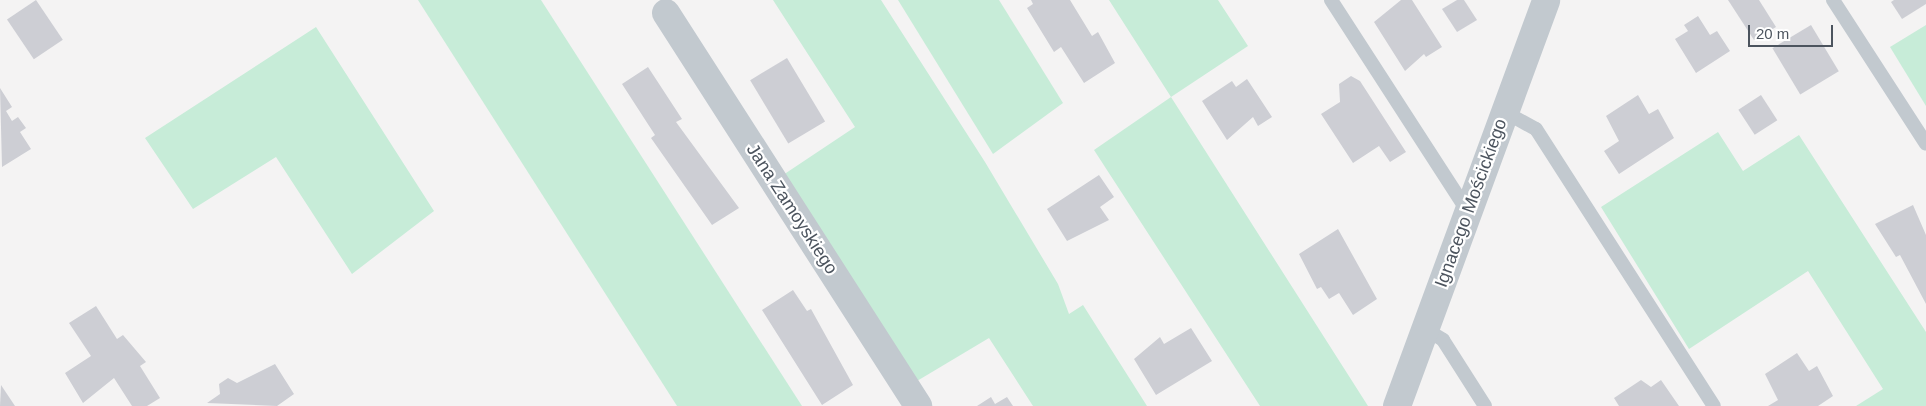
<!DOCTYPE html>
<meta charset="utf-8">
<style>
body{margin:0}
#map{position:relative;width:1926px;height:406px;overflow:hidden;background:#f4f3f3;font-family:Arial,sans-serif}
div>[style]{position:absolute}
.green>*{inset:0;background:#c7ecd8}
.building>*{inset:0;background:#cdced4;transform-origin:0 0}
.service>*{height:14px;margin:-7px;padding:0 7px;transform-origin:7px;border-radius:7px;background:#c2c9cf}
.minor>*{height:28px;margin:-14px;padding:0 14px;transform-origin:14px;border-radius:14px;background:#c2c9cf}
.tertiary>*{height:28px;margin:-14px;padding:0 14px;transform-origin:14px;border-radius:14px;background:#c2c9cf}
span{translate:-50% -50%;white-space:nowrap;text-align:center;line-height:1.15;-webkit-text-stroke:4.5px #fff;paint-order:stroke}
.street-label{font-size:18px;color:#4c545e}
.scale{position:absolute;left:1748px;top:25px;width:85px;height:22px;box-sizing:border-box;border:2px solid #4c545e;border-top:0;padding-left:6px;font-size:15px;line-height:18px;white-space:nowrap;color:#4c545e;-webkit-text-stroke:4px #fff;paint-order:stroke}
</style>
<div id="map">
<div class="green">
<div style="clip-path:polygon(418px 0,541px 0,802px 406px,677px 406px)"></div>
<div style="clip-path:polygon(773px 0,881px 0,985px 162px,1058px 284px,1069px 314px,1083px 305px,1147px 406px,1033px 406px,989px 338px,917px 381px,783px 175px,855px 127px)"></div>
<div style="clip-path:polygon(898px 0,999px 0,1063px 103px,993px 154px)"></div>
<div style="clip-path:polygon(1109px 0,1218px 0,1248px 46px,1171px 97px,1368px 406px,1260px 406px,1094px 150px,1171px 97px)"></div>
<div style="clip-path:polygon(1926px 25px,1926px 106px,1890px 47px)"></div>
<div style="clip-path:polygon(316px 27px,434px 211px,352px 274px,276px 157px,193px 209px,145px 138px)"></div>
<div style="clip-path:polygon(1718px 132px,1743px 171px,1799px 135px,1926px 332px,1926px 406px,1856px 406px,1883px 389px,1808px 271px,1689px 349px,1601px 207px)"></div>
</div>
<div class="building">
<div style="left:36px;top:0;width:48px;height:35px;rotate:56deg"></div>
<div style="clip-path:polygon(1031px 0,1070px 0,1092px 36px,1098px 32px,1115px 63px,1084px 83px,1061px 47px,1054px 52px,1027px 8px,1033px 4px)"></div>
<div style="clip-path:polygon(1401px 0,1412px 0,1442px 47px,1426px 57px,1424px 54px,1405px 71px,1374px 22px)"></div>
<div style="clip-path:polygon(1457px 0,1464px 0,1477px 20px,1457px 32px,1442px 9px)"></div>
<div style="clip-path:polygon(1728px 0,1759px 0,1776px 27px,1754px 40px)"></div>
<div style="clip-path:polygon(1894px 0,1926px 0,1926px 4px,1902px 19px,1891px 2px)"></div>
<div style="clip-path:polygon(1698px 16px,1710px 35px,1717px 31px,1730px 51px,1696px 73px,1675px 39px,1688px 31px,1684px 25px)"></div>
<div style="left:1811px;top:25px;width:54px;height:45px;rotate:59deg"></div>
<div style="left:787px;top:58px;width:74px;height:43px;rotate:59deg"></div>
<div style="clip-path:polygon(648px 67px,682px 119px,676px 122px,739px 208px,712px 225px,651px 138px,655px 135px,622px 84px)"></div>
<div style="clip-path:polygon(1351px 76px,1360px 81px,1406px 152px,1390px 162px,1379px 146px,1353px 163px,1321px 114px,1340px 102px,1339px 84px)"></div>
<div style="clip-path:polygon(1247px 79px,1272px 117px,1258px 126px,1253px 117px,1227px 140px,1202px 101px,1232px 81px,1236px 87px)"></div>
<div style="clip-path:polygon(0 88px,12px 107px,6px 111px,12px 121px,18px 117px,26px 128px,20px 132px,31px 149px,2px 167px)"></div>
<div style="clip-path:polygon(1638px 95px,1649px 114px,1658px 109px,1674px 138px,1619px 174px,1604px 151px,1619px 141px,1606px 116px)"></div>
<div style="left:1761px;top:95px;width:30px;height:27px;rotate:57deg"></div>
<div style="clip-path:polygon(1099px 175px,1114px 197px,1100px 207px,1109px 220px,1067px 241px,1047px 209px)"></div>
<div style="clip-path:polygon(1913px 205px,1926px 235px,1926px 304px,1900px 255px,1896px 257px,1875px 224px)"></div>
<div style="clip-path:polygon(1338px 229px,1377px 299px,1353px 315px,1339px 293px,1329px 299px,1321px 287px,1317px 289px,1299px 254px)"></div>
<div style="clip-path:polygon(793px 290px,807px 311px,811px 309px,853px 385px,822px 405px,762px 310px)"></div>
<div style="clip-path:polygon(96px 306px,117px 339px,123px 335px,146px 362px,140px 366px,160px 398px,147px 406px,132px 406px,114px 378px,83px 403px,65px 373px,91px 356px,69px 323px)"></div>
<div style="clip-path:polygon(1191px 328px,1212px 361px,1156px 395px,1134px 359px,1160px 337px,1164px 344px)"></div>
<div style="clip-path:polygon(1797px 353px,1809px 371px,1817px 366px,1833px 396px,1818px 406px,1768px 406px,1778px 400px,1765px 374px)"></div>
<div style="clip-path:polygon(275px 364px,294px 394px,277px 406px,207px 403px,220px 394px,219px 384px,228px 378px,237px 383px)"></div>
<div style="clip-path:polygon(1641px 380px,1651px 387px,1661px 380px,1679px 406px,1619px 406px,1614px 398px)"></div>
<div style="clip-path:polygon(1px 385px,15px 406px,0 406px)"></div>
<div style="clip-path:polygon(991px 397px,995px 404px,1007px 397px,1013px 406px,977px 406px)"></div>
</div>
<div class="service">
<div style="left:1331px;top:0;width:252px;rotate:57.1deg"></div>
<div style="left:1833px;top:0;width:171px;rotate:57.1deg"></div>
<div style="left:1505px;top:112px;width:35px;rotate:29deg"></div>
<div style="left:1536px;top:129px;width:329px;rotate:57.3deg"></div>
<div style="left:1425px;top:329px;width:21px;rotate:31deg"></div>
<div style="left:1443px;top:340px;width:78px;rotate:57.5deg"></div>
</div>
<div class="minor">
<div style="left:666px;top:13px;width:467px;rotate:57.3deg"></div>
</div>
<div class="tertiary">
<div style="left:1397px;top:406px;width:432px;rotate:-69.8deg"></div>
</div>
<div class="street-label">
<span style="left:1471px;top:203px;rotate:-70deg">Ignacego Mościckiego</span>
<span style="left:792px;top:209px;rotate:57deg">Jana Zamoyskiego</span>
</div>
<div class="scale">20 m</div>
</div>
